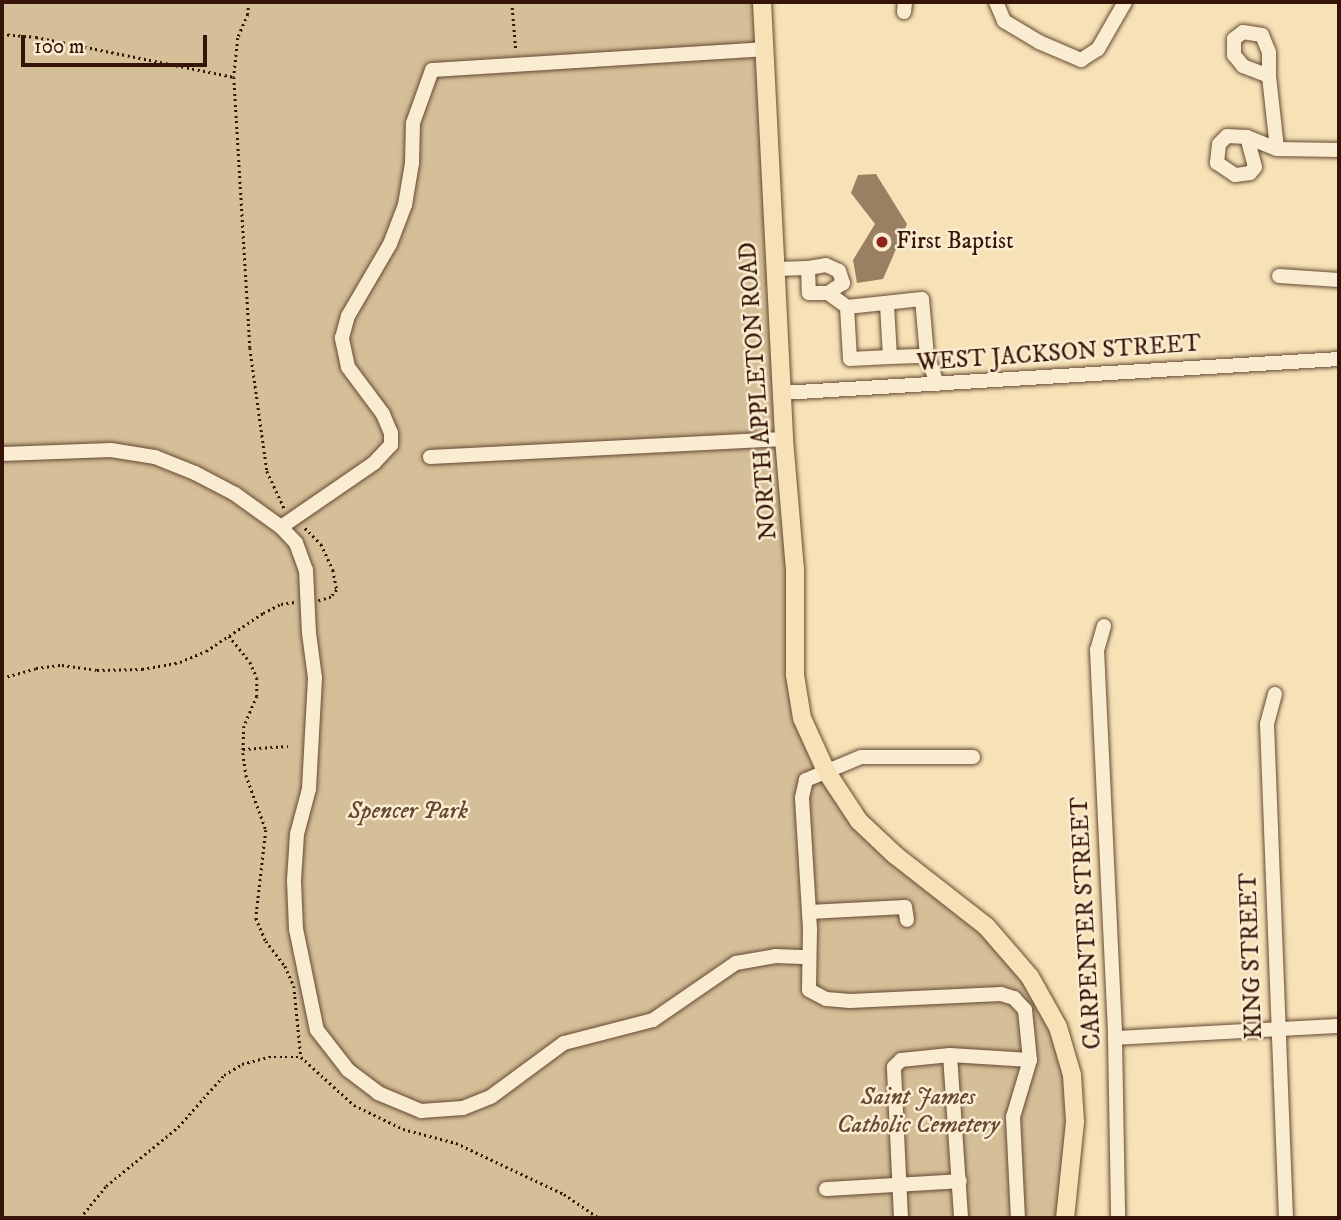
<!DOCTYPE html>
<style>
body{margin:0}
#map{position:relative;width:1341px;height:1220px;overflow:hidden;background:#f6e2b6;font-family:"IM FELL DW Pica",serif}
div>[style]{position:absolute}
.green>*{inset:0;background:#d5bf98}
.building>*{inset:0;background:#9a7f62}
.path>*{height:2.5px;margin-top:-1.25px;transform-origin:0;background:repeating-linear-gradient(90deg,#361407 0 2px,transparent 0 5.5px)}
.roads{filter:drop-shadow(0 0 2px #664833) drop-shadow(0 0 2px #664833)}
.minor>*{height:14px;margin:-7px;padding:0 7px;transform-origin:7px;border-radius:7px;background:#f9ecd0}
.major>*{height:18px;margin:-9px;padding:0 9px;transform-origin:9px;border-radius:9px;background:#f6e2b6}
.dots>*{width:19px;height:19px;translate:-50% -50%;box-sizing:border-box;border:4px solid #f9ecd0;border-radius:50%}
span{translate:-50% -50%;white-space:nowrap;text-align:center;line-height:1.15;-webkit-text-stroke:5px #f9ecd0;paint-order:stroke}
.poi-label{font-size:24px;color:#361407}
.left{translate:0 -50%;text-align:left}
.street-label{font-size:24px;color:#361407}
.park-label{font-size:24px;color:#664732;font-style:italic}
.frame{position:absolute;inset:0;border:4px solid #361407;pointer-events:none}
.scale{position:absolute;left:21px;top:35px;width:186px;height:32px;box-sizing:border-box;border:4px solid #361407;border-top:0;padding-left:9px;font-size:21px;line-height:24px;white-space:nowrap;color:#361407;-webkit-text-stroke:5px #f9ecd0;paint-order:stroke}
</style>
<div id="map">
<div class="green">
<div style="clip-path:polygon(2px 2px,764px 2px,795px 675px,826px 771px,981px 934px,1030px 977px,1072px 1075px,1065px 1218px,2px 1218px)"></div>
</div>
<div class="building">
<div style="clip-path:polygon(876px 174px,907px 224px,883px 279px,857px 283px,853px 260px,875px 224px,851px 193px,858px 175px)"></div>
</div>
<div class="path">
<div style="left:249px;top:2px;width:12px;rotate:95deg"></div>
<div style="left:248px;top:14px;width:26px;rotate:113deg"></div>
<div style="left:238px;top:38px;width:39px;rotate:96deg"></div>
<div style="left:234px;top:77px;width:271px;rotate:86.6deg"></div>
<div style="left:250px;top:348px;width:124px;rotate:82.1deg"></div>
<div style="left:267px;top:471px;width:43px;rotate:65.2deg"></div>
<div style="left:512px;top:2px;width:49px;rotate:85.3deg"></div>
<div style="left:2px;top:34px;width:34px;rotate:5deg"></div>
<div style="left:36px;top:37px;width:202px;rotate:11.4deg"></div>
<div style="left:305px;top:528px;width:23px;rotate:45deg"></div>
<div style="left:321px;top:544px;width:29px;rotate:65deg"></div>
<div style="left:333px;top:570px;width:20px;rotate:79deg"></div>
<div style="left:337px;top:590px;width:9px;rotate:131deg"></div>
<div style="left:331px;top:597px;width:14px;rotate:163deg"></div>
<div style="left:229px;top:636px;width:33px;rotate:51deg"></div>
<div style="left:250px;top:662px;width:17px;rotate:66deg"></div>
<div style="left:257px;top:678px;width:18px;rotate:90deg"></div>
<div style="left:257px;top:696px;width:33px;rotate:113deg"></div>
<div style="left:244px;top:726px;width:27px;rotate:92deg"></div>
<div style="left:243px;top:753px;width:22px;rotate:82deg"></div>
<div style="left:246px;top:775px;width:59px;rotate:70deg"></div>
<div style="left:266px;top:830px;width:89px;rotate:96.5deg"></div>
<div style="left:256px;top:918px;width:25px;rotate:67deg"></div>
<div style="left:266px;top:941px;width:31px;rotate:53deg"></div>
<div style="left:285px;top:966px;width:22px;rotate:66deg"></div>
<div style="left:294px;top:986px;width:71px;rotate:84.4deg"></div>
<div style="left:301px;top:1057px;width:72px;rotate:42.2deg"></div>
<div style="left:354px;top:1105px;width:55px;rotate:26.1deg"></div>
<div style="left:403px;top:1129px;width:55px;rotate:14.8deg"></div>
<div style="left:456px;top:1143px;width:119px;rotate:25.3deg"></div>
<div style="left:564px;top:1194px;width:42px;rotate:34.4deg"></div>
<div style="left:2px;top:678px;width:35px;rotate:-16deg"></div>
<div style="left:36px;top:668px;width:26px;rotate:-7deg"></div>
<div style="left:62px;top:665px;width:35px;rotate:8deg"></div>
<div style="left:97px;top:670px;width:45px;rotate:-1.3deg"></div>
<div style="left:142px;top:669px;width:39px;rotate:-10deg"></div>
<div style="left:180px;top:662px;width:28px;rotate:-23deg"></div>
<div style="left:206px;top:651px;width:69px;rotate:-33.7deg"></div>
<div style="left:263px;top:613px;width:20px;rotate:-27deg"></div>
<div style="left:281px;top:604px;width:14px;rotate:-8deg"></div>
<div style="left:243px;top:749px;width:45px;rotate:-3.8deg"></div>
<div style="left:2px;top:1217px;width:4px;rotate:14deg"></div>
<div style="left:80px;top:1218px;width:41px;rotate:-50.9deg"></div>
<div style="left:106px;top:1186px;width:93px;rotate:-39.3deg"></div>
<div style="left:178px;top:1127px;width:69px;rotate:-48.5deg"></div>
<div style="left:224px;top:1075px;width:21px;rotate:-31deg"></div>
<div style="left:242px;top:1064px;width:28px;rotate:-15deg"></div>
<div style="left:269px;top:1057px;width:32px"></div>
</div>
<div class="roads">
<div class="minor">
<div style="left:996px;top:2px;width:21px;rotate:67deg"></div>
<div style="left:1004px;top:21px;width:41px;rotate:31deg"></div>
<div style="left:1039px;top:42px;width:46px;rotate:23.2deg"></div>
<div style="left:1081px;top:60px;width:20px;rotate:-33deg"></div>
<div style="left:1098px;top:49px;width:54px;rotate:-60.1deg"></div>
<div style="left:904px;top:12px;width:10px;rotate:-84deg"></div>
<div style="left:1243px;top:32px;width:19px;rotate:9deg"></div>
<div style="left:1262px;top:35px;width:18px;rotate:68deg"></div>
<div style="left:1269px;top:52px;width:24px;rotate:90deg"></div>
<div style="left:1269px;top:76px;width:28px;rotate:-159deg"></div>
<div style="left:1243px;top:66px;width:14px;rotate:-129deg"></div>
<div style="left:1234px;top:55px;width:16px;rotate:-90deg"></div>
<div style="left:1234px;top:39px;width:11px;rotate:-38deg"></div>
<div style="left:1269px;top:76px;width:73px;rotate:83.7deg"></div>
<div style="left:1227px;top:136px;width:20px;rotate:3deg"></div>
<div style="left:1247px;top:137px;width:31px;rotate:75deg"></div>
<div style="left:1255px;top:167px;width:8px;rotate:130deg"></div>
<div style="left:1250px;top:173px;width:15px;rotate:172deg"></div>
<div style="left:1235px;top:175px;width:22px;rotate:-146deg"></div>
<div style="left:1217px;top:163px;width:19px;rotate:-84deg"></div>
<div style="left:1219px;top:144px;width:11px;rotate:-45deg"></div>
<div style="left:1247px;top:137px;width:32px;rotate:22deg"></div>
<div style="left:1277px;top:149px;width:62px;rotate:0.9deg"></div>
<div style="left:808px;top:268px;width:18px;rotate:-9deg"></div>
<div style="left:826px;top:265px;width:14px;rotate:25deg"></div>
<div style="left:839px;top:271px;width:13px;rotate:72deg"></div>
<div style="left:843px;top:283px;width:18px;rotate:146deg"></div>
<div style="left:776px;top:269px;width:32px;rotate:-2deg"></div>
<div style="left:808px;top:268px;width:25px;rotate:88deg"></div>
<div style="left:809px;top:293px;width:19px"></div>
<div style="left:828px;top:293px;width:24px;rotate:36deg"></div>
<div style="left:847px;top:307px;width:75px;rotate:-6.1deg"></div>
<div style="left:922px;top:299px;width:57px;rotate:85deg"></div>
<div style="left:927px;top:356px;width:30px;rotate:70deg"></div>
<div style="left:1279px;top:276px;width:60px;rotate:3.8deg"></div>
<div style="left:847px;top:307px;width:52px;rotate:86.7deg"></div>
<div style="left:850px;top:359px;width:40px;rotate:-2.9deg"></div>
<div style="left:890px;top:357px;width:52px;rotate:-93.3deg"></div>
<div style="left:890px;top:357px;width:37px;rotate:-2deg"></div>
<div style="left:782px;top:393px;width:558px;rotate:-3.49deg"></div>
<div style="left:2px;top:454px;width:109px;rotate:-2.1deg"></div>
<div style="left:111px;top:450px;width:45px;rotate:9deg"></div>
<div style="left:155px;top:457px;width:43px;rotate:21.8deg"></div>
<div style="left:195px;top:473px;width:45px;rotate:27.7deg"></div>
<div style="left:235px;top:494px;width:57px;rotate:35.7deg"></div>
<div style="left:281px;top:527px;width:22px;rotate:47deg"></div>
<div style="left:296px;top:543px;width:29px;rotate:70deg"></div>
<div style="left:306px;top:570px;width:63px;rotate:87.3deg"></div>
<div style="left:309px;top:633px;width:45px;rotate:82.4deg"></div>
<div style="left:315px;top:678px;width:111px;rotate:93.1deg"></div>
<div style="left:309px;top:789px;width:47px;rotate:104.9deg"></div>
<div style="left:297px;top:834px;width:47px;rotate:93.7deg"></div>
<div style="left:294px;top:881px;width:48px;rotate:87.6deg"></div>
<div style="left:296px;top:929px;width:103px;rotate:78.3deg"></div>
<div style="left:317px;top:1030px;width:51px;rotate:52.2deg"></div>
<div style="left:348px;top:1070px;width:38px;rotate:37deg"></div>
<div style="left:378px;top:1093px;width:47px;rotate:22.7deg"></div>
<div style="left:421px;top:1111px;width:42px;rotate:-4.1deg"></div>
<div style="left:463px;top:1108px;width:31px;rotate:-22deg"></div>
<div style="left:492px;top:1096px;width:89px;rotate:-36.4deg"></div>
<div style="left:564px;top:1043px;width:92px;rotate:-14.5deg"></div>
<div style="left:653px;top:1020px;width:101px;rotate:-34.5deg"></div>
<div style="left:736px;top:963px;width:40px;rotate:-10deg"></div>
<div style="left:775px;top:956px;width:33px;rotate:2deg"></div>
<div style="left:430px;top:457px;width:354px;rotate:-2.9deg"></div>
<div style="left:281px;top:527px;width:113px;rotate:-34.5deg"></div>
<div style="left:374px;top:463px;width:25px;rotate:-47deg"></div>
<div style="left:391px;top:445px;width:12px;rotate:-90deg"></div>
<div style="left:391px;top:433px;width:21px;rotate:-113deg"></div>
<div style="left:383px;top:414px;width:59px;rotate:-126.7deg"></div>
<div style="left:348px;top:367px;width:30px;rotate:-102deg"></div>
<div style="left:342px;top:338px;width:23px;rotate:-75deg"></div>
<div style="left:348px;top:316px;width:83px;rotate:-59.7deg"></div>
<div style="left:390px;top:244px;width:42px;rotate:-69deg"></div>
<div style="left:405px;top:205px;width:43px;rotate:-80.5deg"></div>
<div style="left:412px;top:163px;width:40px;rotate:-88.6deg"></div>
<div style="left:413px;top:123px;width:56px;rotate:-70.3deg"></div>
<div style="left:432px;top:70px;width:333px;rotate:-3.6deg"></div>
<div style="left:1104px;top:626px;width:25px;rotate:106deg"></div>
<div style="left:1097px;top:650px;width:388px;rotate:87.3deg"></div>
<div style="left:1115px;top:1038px;width:180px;rotate:89deg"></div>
<div style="left:1275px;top:694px;width:31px;rotate:105deg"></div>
<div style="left:1267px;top:724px;width:494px;rotate:87.8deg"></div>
<div style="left:973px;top:757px;width:112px;rotate:180deg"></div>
<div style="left:861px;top:757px;width:60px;rotate:157.3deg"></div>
<div style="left:806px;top:780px;width:18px;rotate:103deg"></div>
<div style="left:802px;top:798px;width:132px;rotate:86.5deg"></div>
<div style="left:810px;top:930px;width:60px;rotate:91deg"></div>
<div style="left:809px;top:990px;width:19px;rotate:28deg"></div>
<div style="left:826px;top:999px;width:24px;rotate:5deg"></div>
<div style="left:850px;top:1001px;width:151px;rotate:-2.7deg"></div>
<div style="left:1001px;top:994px;width:14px;rotate:17deg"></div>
<div style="left:1014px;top:998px;width:16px;rotate:47deg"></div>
<div style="left:1025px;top:1010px;width:50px;rotate:84.3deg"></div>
<div style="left:1030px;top:1060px;width:59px;rotate:106.6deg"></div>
<div style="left:1013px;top:1117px;width:101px;rotate:87.2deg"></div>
<div style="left:809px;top:912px;width:96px;rotate:-3deg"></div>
<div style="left:905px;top:907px;width:13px;rotate:81deg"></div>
<div style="left:1115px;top:1038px;width:224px;rotate:-3.1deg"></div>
<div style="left:950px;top:1055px;width:80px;rotate:3.6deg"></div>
<div style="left:826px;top:1189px;width:134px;rotate:-3.4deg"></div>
<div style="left:901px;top:1218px;width:151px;rotate:-92.7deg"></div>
<div style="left:894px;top:1067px;width:10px;rotate:-45deg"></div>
<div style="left:901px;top:1060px;width:49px;rotate:-5.8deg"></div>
<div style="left:950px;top:1055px;width:163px;rotate:86.1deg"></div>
</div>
<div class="major">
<div style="left:762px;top:2px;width:438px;rotate:87.1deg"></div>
<div style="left:784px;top:439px;width:130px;rotate:85.2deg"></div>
<div style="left:795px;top:569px;width:106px;rotate:90deg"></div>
<div style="left:795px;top:675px;width:44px;rotate:80.8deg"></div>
<div style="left:802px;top:718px;width:58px;rotate:65.6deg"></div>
<div style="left:826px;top:771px;width:60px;rotate:56.6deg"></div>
<div style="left:859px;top:821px;width:50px;rotate:43.4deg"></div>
<div style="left:895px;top:855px;width:115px;rotate:38deg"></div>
<div style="left:986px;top:926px;width:67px;rotate:49.2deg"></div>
<div style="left:1030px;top:977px;width:57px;rotate:60.8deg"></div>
<div style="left:1058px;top:1027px;width:50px;rotate:73.7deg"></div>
<div style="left:1072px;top:1075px;width:47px;rotate:86.3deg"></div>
<div style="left:1075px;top:1122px;width:97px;rotate:95.9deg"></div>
</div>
</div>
<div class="dots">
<div style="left:882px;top:242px;background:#8f2418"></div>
</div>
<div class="poi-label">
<span class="left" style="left:896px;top:242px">First Baptist</span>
</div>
<div class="street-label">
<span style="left:1059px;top:354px;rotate:-4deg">WEST JACKSON STREET</span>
<span style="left:759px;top:391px;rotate:-94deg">NORTH APPLETON ROAD</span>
<span style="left:1087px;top:923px;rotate:-93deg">CARPENTER STREET</span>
<span style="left:1252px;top:956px;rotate:-92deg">KING STREET</span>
</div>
<div class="park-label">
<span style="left:408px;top:812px">Spencer Park</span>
<span style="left:918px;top:1112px">Saint James<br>Catholic Cemetery</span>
</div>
<div class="frame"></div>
<div class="scale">100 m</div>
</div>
